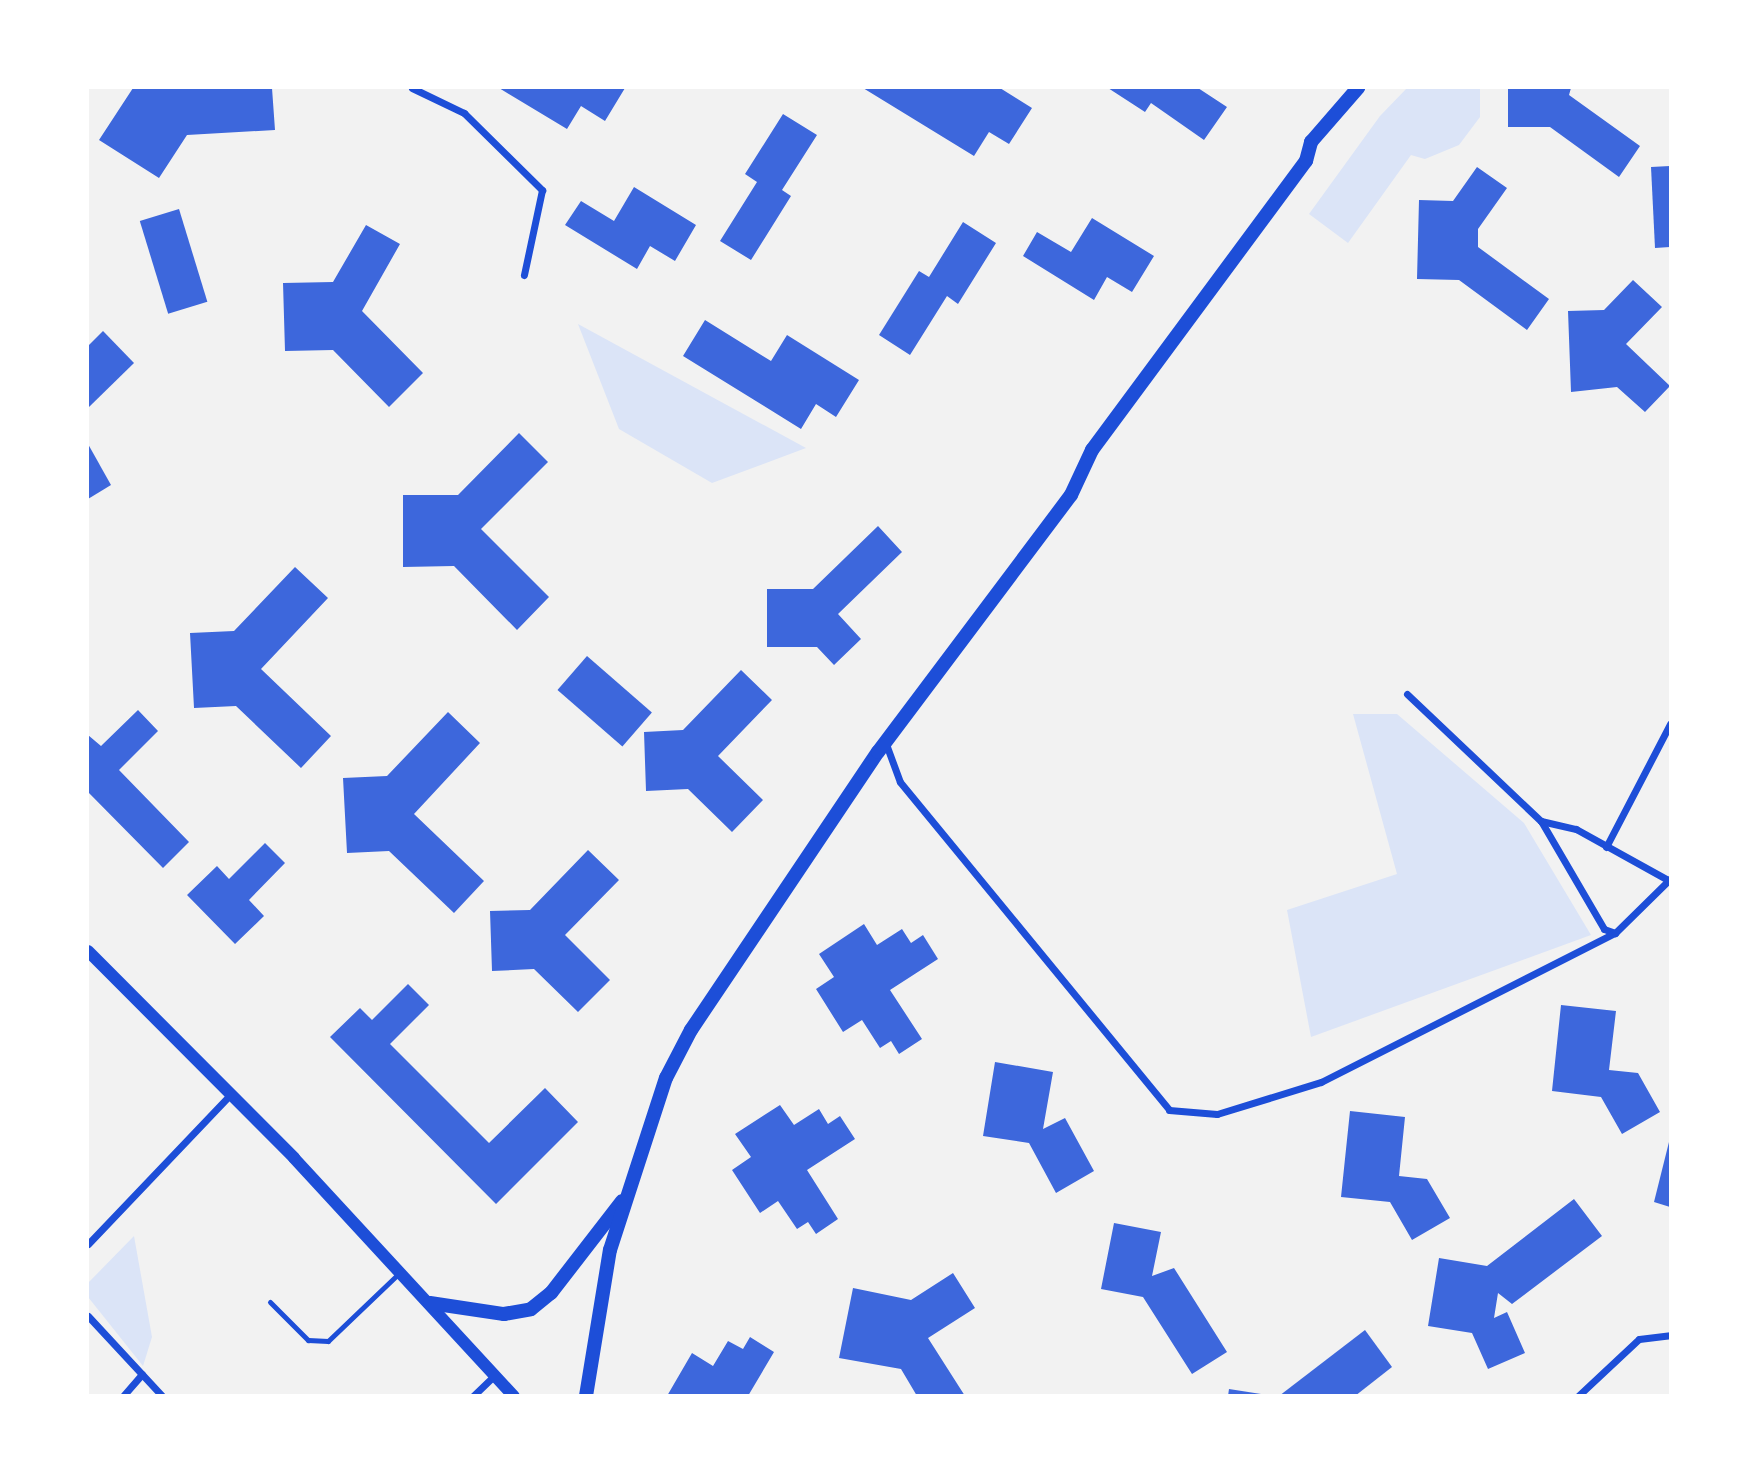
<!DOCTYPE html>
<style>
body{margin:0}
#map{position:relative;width:1758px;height:1483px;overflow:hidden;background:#f2f2f2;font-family:Bitter,serif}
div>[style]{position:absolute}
.green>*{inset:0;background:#dbe4f7}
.building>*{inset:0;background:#3d67dc;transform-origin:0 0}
.service>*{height:5px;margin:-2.5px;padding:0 2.5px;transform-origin:2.5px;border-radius:2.5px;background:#1d4ed8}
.minor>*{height:7px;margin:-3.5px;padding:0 3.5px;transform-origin:3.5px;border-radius:3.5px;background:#1d4ed8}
.tertiary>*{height:12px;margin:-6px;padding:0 6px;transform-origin:6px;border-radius:6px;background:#1d4ed8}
.secondary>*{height:14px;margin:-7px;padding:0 7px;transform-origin:7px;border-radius:7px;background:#1d4ed8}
span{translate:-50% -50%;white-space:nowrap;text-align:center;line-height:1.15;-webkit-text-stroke:5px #fff;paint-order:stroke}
.frame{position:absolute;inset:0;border:89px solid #fff;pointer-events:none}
</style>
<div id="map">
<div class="green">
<div style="clip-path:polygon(1407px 88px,1480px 88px,1480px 117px,1459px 145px,1425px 159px,1411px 155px,1348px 243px,1309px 214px,1380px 116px)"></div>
<div style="clip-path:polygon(578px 324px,806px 448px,712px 483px,619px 429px)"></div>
<div style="clip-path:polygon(1353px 714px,1397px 714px,1524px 823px,1591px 935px,1311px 1037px,1287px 910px,1397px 874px)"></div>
<div style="clip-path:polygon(134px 1236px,152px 1337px,143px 1366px,88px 1297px,88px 1283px)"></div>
</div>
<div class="building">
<div style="clip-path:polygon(133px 88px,272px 88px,275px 130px,187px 135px,159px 178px,99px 140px)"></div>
<div style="clip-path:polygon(499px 88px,625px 88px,605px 121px,581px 106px,567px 129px)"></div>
<div style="clip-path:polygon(863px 88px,1000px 88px,1032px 108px,1009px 144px,989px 132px,974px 156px)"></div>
<div style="clip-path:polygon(1108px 88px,1198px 88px,1227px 107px,1204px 140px,1151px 103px,1145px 112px)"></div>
<div style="clip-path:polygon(1508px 88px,1571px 88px,1569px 95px,1640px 146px,1619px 177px,1550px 127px,1508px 127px)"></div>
<div style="clip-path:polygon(783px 114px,817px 135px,782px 190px,791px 196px,751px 260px,720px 241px,757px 182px,745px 174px)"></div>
<div style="clip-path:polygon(1670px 166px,1670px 247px,1655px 248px,1651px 167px)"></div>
<div style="clip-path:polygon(1477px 167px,1507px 188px,1478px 229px,1478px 247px,1549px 299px,1527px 330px,1459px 280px,1417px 279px,1419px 200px,1453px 201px)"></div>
<div style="clip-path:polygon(634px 187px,696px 225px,675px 261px,650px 246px,637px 269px,565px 225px,581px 201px,614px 221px)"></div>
<div style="left:179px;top:209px;width:97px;height:41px;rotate:73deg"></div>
<div style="clip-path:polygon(1092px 218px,1154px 256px,1132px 292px,1107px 277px,1094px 300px,1023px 256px,1037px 232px,1071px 252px)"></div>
<div style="clip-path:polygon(963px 222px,996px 243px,958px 304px,947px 296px,910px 355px,879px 335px,919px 271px,929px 277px)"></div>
<div style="clip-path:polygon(366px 225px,400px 244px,362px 311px,423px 373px,389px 407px,333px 350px,285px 351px,283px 283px,333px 282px)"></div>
<div style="clip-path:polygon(1633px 280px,1662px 307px,1626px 344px,1670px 386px,1645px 412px,1617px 387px,1571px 392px,1568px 311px,1604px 310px)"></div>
<div style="clip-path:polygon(705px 320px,771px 361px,787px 335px,859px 380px,836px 417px,816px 404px,801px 429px,683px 356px)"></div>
<div style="clip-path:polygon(103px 331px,134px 363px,88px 408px,88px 346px)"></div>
<div style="clip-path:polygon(519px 433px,548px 462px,481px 529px,549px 597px,517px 630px,454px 566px,403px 567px,403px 495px,458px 495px)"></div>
<div style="clip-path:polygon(88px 444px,111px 485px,88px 499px)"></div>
<div style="clip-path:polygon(878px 526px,902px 552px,838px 614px,861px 639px,834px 665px,817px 647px,767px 647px,767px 589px,813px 589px)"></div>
<div style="clip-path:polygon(295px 567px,328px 598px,261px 669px,331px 736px,301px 768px,236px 706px,194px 708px,190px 633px,234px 631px)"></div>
<div style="left:587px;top:656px;width:86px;height:45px;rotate:41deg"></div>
<div style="clip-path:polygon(741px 670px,772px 700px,718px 756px,763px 800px,732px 832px,688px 789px,646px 791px,644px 732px,683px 730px)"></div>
<div style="clip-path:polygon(138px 710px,158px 731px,119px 770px,189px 842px,163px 868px,88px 792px,88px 735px,101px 746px)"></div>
<div style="clip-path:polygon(448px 712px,480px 743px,414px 814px,484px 881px,454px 913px,389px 851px,347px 853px,343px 778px,387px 776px)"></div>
<div style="clip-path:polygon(265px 843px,285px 863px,249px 900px,264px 916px,235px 944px,187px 895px,217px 866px,229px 879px)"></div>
<div style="clip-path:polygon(588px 850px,619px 880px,565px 935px,610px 980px,578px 1012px,534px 969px,492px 971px,490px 911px,530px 910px)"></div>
<div style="clip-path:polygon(864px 924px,877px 945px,902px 929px,911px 943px,923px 935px,938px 959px,890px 990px,922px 1039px,899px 1054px,891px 1041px,880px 1048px,862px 1020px,843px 1032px,816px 989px,834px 977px,819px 954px)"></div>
<div style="clip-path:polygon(408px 984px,429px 1005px,390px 1044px,489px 1143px,545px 1088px,578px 1122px,496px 1204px,330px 1037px,360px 1008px,372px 1020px)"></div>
<div style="clip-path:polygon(1561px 1005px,1616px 1011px,1609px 1070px,1638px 1073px,1660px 1112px,1622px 1134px,1601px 1097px,1552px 1091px)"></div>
<div style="clip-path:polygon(995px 1062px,1053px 1072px,1043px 1129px,1065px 1118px,1094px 1171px,1056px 1193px,1029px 1143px,983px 1136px)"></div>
<div style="clip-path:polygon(780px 1105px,794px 1125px,819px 1109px,828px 1124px,840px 1116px,855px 1139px,807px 1170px,838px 1219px,816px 1234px,808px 1222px,797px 1229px,778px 1201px,760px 1213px,732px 1170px,751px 1157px,735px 1134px)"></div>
<div style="clip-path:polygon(1350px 1111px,1405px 1117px,1399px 1176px,1427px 1179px,1450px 1218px,1412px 1240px,1390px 1202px,1341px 1197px)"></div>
<div style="clip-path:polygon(1670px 1138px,1670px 1207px,1654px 1202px)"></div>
<div style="clip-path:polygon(1574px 1199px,1602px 1236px,1512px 1304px,1498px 1293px,1494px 1318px,1507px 1312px,1525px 1353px,1488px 1369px,1472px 1333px,1428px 1326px,1439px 1258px,1487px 1266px)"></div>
<div style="clip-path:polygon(1114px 1223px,1161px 1232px,1152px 1276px,1174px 1268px,1227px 1352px,1192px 1374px,1143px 1297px,1101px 1289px)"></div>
<div style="clip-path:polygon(953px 1273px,975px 1308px,928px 1338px,965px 1396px,917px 1396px,901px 1369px,839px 1358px,853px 1288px,911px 1300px)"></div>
<div style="clip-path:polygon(1365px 1330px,1392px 1367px,1355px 1396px,1279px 1396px)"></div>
<div style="clip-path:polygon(750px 1337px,774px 1352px,748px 1396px,667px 1396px,692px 1353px,713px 1366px,728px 1341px,743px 1349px)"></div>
<div style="clip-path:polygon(1229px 1389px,1261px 1394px,1261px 1396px,1228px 1396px)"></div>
</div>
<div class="service">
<div style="left:270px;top:1302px;width:54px;rotate:45deg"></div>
<div style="left:308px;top:1340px;width:20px;rotate:3deg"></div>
<div style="left:328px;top:1341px;width:97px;rotate:-43.7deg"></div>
</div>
<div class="minor">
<div style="left:412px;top:88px;width:58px;rotate:25.7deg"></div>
<div style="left:464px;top:113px;width:110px;rotate:44.6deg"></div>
<div style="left:542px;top:190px;width:87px;rotate:102deg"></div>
<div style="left:1407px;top:694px;width:185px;rotate:43.5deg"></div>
<div style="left:1541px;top:821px;width:125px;rotate:59.7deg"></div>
<div style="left:1604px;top:929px;width:12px;rotate:20deg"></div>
<div style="left:886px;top:744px;width:40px;rotate:69.8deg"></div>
<div style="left:900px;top:782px;width:424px;rotate:50.6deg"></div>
<div style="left:1169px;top:1110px;width:48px;rotate:4.8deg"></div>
<div style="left:1217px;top:1114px;width:109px;rotate:-17.1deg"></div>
<div style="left:1321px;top:1082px;width:330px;rotate:-26.9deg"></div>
<div style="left:1615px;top:933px;width:77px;rotate:-44.5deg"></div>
<div style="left:1541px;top:821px;width:36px;rotate:13deg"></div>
<div style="left:1576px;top:829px;width:107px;rotate:29deg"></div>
<div style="left:1606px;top:847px;width:139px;rotate:-62.5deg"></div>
<div style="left:88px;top:1244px;width:207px;rotate:-46.4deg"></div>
<div style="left:88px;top:1316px;width:109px;rotate:47.2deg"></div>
<div style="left:123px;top:1396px;width:29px;rotate:-49deg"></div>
<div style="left:473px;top:1396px;width:30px;rotate:-44deg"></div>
<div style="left:1578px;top:1396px;width:83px;rotate:-43.1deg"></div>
<div style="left:1639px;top:1339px;width:31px;rotate:-7deg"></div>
</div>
<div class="tertiary">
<div style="left:88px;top:951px;width:292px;rotate:45.1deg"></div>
<div style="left:294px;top:1158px;width:324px;rotate:47.3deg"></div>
</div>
<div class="secondary">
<div style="left:430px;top:1303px;width:75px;rotate:8.5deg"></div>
<div style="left:504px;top:1314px;width:27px;rotate:-10deg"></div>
<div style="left:531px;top:1309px;width:26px;rotate:-39deg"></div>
<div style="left:551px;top:1293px;width:116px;rotate:-52.3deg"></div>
<div style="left:586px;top:1396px;width:148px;rotate:-80.7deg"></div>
<div style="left:610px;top:1250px;width:181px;rotate:-72deg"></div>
<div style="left:666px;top:1078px;width:54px;rotate:-62.5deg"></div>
<div style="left:691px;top:1030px;width:335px;rotate:-56.1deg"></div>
<div style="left:878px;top:752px;width:321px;rotate:-53.1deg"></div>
<div style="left:1071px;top:495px;width:50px;rotate:-65deg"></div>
<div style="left:1092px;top:450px;width:360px;rotate:-53.5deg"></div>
<div style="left:1306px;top:161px;width:20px;rotate:-75deg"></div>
<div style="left:1311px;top:142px;width:72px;rotate:-49deg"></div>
</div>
<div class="frame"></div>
</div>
